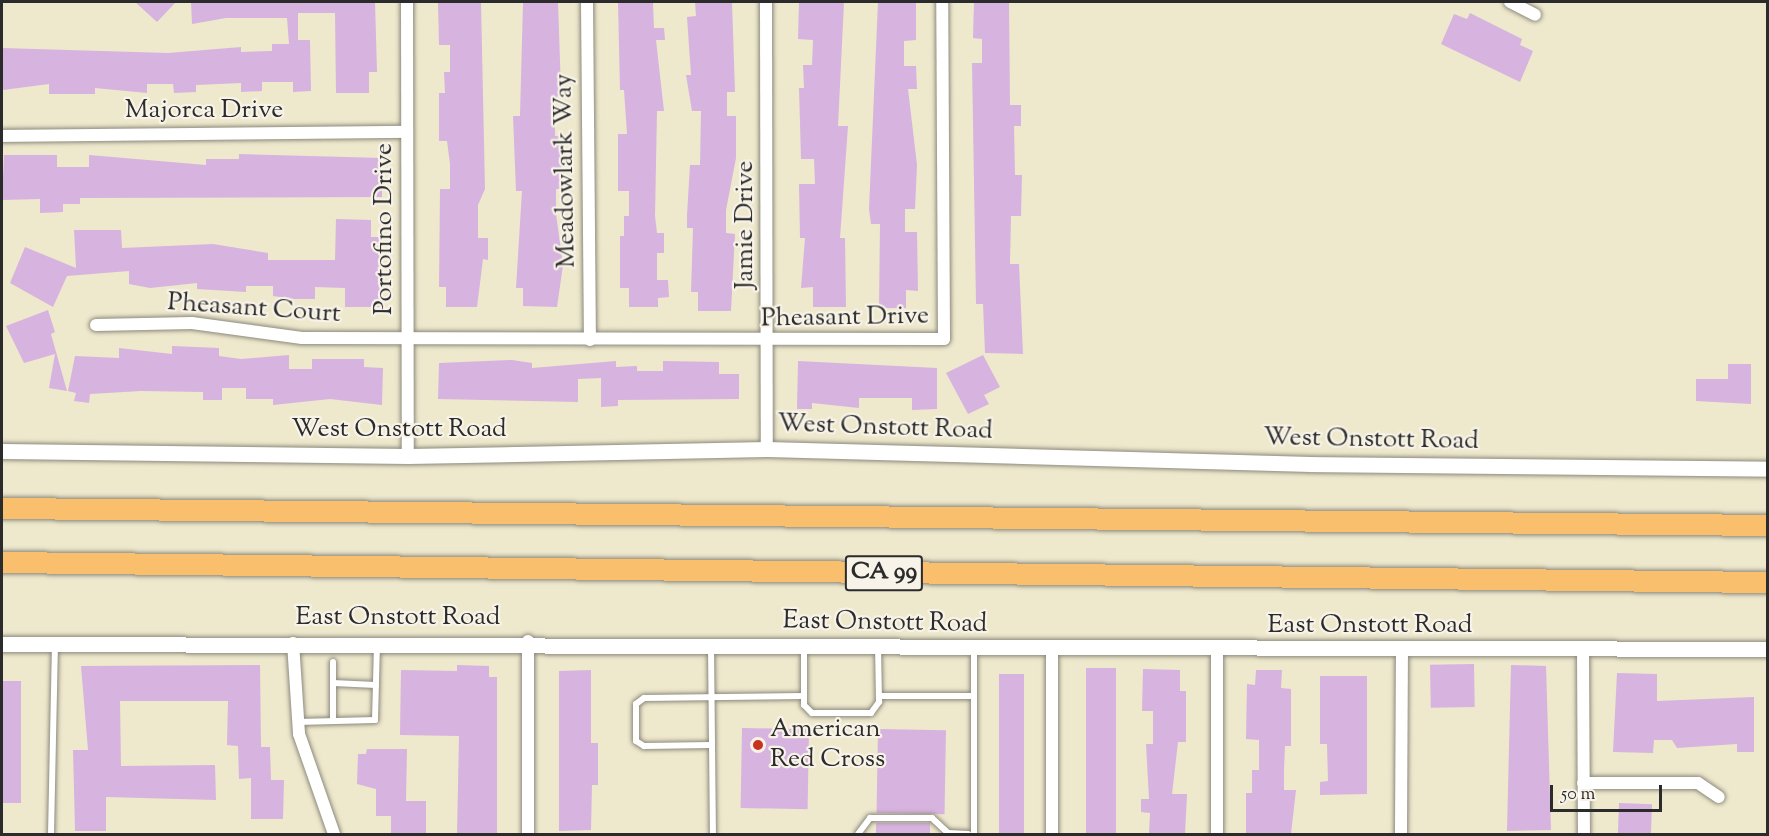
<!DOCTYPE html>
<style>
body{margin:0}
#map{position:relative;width:1769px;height:836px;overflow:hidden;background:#eee8cd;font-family:"Sorts Mill Goudy",serif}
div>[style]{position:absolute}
.building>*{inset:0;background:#d7b3df;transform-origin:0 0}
.roads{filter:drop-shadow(0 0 2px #8c8a7c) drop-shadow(0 0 2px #8c8a7c)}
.service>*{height:6px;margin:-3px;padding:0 3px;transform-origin:3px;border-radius:3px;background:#fff}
.minor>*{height:12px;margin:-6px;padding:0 6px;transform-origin:6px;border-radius:6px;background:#fff}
.tertiary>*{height:15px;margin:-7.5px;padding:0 7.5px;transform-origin:7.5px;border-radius:7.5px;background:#fff}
.motorway>*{height:21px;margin:-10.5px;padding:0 10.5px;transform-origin:10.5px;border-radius:10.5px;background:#f9bf6c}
.dots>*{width:16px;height:16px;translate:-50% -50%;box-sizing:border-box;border:3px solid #f7f3e8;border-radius:50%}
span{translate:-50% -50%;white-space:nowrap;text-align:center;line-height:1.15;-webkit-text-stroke:4.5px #f7f3e8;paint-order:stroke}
.shield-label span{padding:2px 4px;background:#f7f3e8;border:2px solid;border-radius:4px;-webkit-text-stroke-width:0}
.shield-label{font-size:24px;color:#2b2b2b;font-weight:700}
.street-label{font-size:26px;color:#2b2b2b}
.poi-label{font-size:26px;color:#2b2b2b}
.left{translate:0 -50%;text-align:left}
.frame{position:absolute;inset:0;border:3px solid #2b2b2b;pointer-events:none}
.scale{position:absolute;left:1550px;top:785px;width:112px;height:27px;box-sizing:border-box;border:3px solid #2b2b2b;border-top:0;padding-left:8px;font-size:18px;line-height:21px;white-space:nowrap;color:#2b2b2b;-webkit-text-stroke:4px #f7f3e8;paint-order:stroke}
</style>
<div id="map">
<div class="building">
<div style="clip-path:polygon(135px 2px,176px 2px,157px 22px)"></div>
<div style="clip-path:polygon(191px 2px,375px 2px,377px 72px,369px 72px,369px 93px,336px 93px,335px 13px,298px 13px,298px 40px,310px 40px,311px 91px,293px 92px,293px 82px,262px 82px,262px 91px,241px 92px,241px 83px,196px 85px,196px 92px,174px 93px,173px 84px,147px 84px,147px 93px,95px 88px,95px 94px,49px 94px,49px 84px,3px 90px,2px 48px,168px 53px,241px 47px,241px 52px,272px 51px,272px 44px,289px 44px,287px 18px,226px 18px,192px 24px)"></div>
<div style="clip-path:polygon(438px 2px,481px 2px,485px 189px,478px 205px,478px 238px,488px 238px,488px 260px,483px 259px,477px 307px,446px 307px,446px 287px,439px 287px,440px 189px,450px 189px,450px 164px,447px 141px,439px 141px,439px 93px,445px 93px,444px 72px,450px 72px,450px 45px,439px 45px)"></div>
<div style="clip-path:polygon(523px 2px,558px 2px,561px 91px,555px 100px,555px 136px,561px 136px,562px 189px,556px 189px,556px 214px,563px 265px,557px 307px,523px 306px,523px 288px,516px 288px,522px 191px,516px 191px,513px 116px,520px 116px)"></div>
<div style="clip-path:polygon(618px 2px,653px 2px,654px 28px,664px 28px,665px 40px,656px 40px,664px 111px,657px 111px,655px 216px,657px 233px,664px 233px,664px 253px,657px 253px,657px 280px,668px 280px,669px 297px,658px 298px,658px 307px,629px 307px,629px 288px,620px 288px,620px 236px,624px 236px,624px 216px,629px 216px,629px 191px,618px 191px,618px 134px,627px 134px,624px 90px,620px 90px)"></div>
<div style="clip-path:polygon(695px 2px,732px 2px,735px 92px,727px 92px,727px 116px,736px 116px,736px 158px,726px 210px,726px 233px,735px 234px,731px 311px,698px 311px,698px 292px,691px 292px,693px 228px,687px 228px,687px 215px,690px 165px,700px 165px,701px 111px,692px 111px,686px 75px,691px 75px,687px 17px,696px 16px)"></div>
<div style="clip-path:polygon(799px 2px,844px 2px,838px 126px,848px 126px,840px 238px,845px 238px,846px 307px,813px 307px,813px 287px,801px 288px,805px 238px,800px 238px,799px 184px,815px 184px,814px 159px,801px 159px,799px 88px,804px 88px,803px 65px,812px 65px,813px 40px,798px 39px)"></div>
<div style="clip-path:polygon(878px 2px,916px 2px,916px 40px,904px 41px,904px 66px,916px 66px,917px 89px,908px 89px,917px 165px,915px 209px,905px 209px,905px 232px,917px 232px,918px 291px,906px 290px,906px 308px,879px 308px,880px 224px,871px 224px,869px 209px)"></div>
<div style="clip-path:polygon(974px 2px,1009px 2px,1010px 105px,1021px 105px,1021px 126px,1014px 126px,1015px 175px,1022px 175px,1021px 216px,1011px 216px,1010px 264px,1019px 264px,1023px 354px,985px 353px,983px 304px,976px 304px,972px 63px,982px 63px,982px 39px,973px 38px)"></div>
<div style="clip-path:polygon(1470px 13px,1522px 39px,1520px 45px,1533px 51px,1520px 82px,1441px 44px,1454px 14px,1467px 19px)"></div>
<div style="clip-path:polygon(239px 154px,382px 158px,382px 197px,80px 198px,80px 204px,63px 204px,63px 212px,40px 213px,40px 199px,2px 200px,4px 155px,57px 155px,57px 167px,89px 167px,89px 155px,206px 165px,206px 159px,239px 159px)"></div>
<div style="clip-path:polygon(336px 219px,371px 220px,371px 237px,379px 237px,380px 307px,345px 307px,345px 288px,315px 287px,315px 299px,294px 299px,273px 296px,273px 286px,246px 286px,246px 292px,197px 289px,197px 283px,150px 288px,129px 284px,129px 271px,67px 276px,53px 307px,10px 283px,25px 247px,76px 268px,74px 230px,121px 230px,122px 248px,213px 244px,268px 253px,268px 260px,335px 260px)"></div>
<div style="clip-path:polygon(48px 310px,55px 332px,51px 334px,67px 391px,49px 388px,55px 354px,24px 363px,6px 326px)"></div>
<div style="clip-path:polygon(172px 346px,219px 348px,219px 356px,241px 359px,289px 355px,289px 369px,312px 369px,312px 359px,364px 359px,364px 367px,383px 368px,382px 405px,330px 399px,273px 405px,273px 399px,246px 399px,246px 388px,222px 388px,222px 400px,203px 400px,203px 392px,141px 391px,90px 394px,89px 403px,74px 401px,76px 393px,68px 391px,75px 356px,119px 358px,119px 348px,172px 354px)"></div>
<div style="clip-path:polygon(983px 355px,1000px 387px,984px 395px,989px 404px,968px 414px,946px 373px)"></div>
<div style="clip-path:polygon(512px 360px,532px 363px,532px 368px,616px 361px,616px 367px,637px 366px,637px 371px,663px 371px,663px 361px,719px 362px,719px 374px,739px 374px,739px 399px,618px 400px,618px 406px,601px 407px,601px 378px,578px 379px,578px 402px,438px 399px,439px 363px)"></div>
<div style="clip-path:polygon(798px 361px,937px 368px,937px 409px,912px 410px,912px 398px,859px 398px,859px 408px,812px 403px,812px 409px,797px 409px)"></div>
<div style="clip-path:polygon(1728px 364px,1751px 364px,1751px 404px,1696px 401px,1696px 379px,1728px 379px)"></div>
<div style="left:1474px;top:664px;width:43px;height:44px;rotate:89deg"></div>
<div style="clip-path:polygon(260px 665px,261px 747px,270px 747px,271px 780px,284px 780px,283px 819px,251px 819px,251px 778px,239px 779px,238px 746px,227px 745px,228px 701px,120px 701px,121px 766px,215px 765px,216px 800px,106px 797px,106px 831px,75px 831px,73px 750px,88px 750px,81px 666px)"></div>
<div style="clip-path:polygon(457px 665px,489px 666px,489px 677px,497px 677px,497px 834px,457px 834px,459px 736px,400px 735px,401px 670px,457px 671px)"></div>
<div style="clip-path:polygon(1511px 665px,1546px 666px,1551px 830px,1507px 831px)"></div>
<div style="left:1086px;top:668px;width:30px;height:166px"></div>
<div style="clip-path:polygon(1143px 669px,1180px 670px,1180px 691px,1186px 691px,1186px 742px,1178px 742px,1172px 794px,1187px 794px,1185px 834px,1149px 834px,1150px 813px,1141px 812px,1141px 799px,1149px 799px,1146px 744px,1153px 744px,1153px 711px,1142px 711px)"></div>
<div style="clip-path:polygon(591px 670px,591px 743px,598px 743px,598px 785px,592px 785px,591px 830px,559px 831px,559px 671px)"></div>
<div style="clip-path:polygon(1256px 670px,1282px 670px,1281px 688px,1291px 689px,1291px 746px,1285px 746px,1284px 770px,1284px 790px,1296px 790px,1291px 834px,1246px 834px,1246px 793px,1252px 793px,1252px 770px,1259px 770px,1259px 740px,1246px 739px,1247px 684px,1255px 685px)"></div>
<div style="clip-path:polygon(1617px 673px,1657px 674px,1657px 701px,1754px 697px,1754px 752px,1737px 752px,1737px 744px,1677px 748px,1672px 740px,1654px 740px,1653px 753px,1613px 752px)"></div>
<div style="left:999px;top:674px;width:25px;height:160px"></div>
<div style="clip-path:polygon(1320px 676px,1367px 676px,1367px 794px,1320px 795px,1320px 782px,1328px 781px,1327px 744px,1320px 744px)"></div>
<div style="left:2px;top:681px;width:19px;height:122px"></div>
<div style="left:742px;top:728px;width:67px;height:80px;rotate:1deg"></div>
<div style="left:878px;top:729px;width:68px;height:84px;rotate:1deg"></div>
<div style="clip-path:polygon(367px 749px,407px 749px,406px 801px,426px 801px,426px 834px,391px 834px,391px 816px,376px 816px,376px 789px,357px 784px,358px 754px,366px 754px)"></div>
<div style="left:1619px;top:803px;width:33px;height:31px;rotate:2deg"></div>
<div style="left:876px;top:823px;width:54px;height:11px"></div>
</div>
<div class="roads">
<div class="service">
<div style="left:804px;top:646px;width:59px;rotate:90deg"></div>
<div style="left:804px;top:705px;width:11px;rotate:45deg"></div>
<div style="left:812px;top:713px;width:59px"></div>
<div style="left:871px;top:713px;width:14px;rotate:-54deg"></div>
<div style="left:879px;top:702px;width:55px;rotate:-91deg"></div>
<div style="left:711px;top:647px;width:187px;rotate:89.4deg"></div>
<div style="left:333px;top:662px;width:58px;rotate:90deg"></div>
<div style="left:333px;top:683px;width:43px;rotate:2.7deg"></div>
<div style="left:879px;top:696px;width:95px"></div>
<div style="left:297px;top:722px;width:78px;rotate:-1.5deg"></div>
<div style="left:375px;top:720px;width:74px;rotate:-88.5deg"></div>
<div style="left:711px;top:745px;width:67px;rotate:179.1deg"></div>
<div style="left:644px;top:746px;width:9px;rotate:-148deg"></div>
<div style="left:636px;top:741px;width:37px;rotate:-90deg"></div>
<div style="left:636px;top:704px;width:10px;rotate:-37deg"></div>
<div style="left:644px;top:698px;width:160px;rotate:-0.7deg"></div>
<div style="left:51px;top:834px;width:190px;rotate:-88.8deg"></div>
<div style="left:858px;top:834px;width:20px;rotate:-53deg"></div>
<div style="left:870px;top:818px;width:62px"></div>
<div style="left:932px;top:818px;width:22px;rotate:43deg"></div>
<div style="left:948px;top:833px;width:20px;rotate:3deg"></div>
<div style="left:974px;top:834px;width:185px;rotate:-90deg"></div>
</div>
<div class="minor">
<div style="left:407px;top:2px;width:454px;rotate:89.9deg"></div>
<div style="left:587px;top:2px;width:338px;rotate:89.5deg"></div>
<div style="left:766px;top:2px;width:447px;rotate:89.9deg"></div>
<div style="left:1510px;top:2px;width:28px;rotate:27deg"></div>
<div style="left:2px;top:136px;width:405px;rotate:-0.6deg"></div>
<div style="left:96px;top:325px;width:96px;rotate:-1.2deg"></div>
<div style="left:192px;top:323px;width:111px;rotate:7.8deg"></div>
<div style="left:302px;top:338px;width:642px;rotate:0.09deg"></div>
<div style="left:944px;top:339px;width:337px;rotate:-90.3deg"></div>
<div style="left:293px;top:643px;width:91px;rotate:86.2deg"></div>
<div style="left:299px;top:734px;width:106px;rotate:70.7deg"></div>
<div style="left:1052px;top:650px;width:184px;rotate:90deg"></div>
<div style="left:1217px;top:650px;width:184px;rotate:90deg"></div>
<div style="left:1583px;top:650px;width:184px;rotate:89.7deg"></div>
<div style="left:1583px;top:783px;width:115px"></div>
<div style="left:1698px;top:783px;width:25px;rotate:34deg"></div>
<div style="left:528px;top:834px;width:193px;rotate:-90deg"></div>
<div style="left:1401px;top:834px;width:185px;rotate:-89.7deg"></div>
</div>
<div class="tertiary">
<div style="left:2px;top:451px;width:406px;rotate:0.7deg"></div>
<div style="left:408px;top:456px;width:359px;rotate:-1.1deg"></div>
<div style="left:767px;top:449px;width:544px;rotate:1.58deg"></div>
<div style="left:1311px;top:464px;width:457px;rotate:0.6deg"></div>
<div style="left:2px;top:644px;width:1766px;rotate:0.16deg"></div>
</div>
<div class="motorway">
<div style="left:2px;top:508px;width:1766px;rotate:0.55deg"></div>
<div style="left:2px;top:562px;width:1766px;rotate:0.65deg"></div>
</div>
</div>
<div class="dots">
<div style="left:758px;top:745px;background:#c8321e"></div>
</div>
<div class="shield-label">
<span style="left:884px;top:573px">CA 99</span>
</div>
<div class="street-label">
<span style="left:204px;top:111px">Majorca Drive</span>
<span style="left:566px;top:171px;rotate:-91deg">Meadowlark Way</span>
<span style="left:746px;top:225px;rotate:-90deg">Jamie Drive</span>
<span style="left:385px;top:229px;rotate:-90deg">Portofino Drive</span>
<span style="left:254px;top:309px;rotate:4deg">Pheasant Court</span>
<span style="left:845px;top:318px;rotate:-1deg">Pheasant Drive</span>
<span style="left:885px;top:428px;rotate:2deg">West Onstott Road</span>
<span style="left:399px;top:430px">West Onstott Road</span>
<span style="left:1371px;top:440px;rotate:1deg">West Onstott Road</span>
<span style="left:398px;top:618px">East Onstott Road</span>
<span style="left:885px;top:623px;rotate:1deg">East Onstott Road</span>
<span style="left:1370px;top:626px">East Onstott Road</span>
</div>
<div class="poi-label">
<span class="left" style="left:770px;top:745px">American<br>Red Cross</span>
</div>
<div class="frame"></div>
<div class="scale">50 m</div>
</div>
